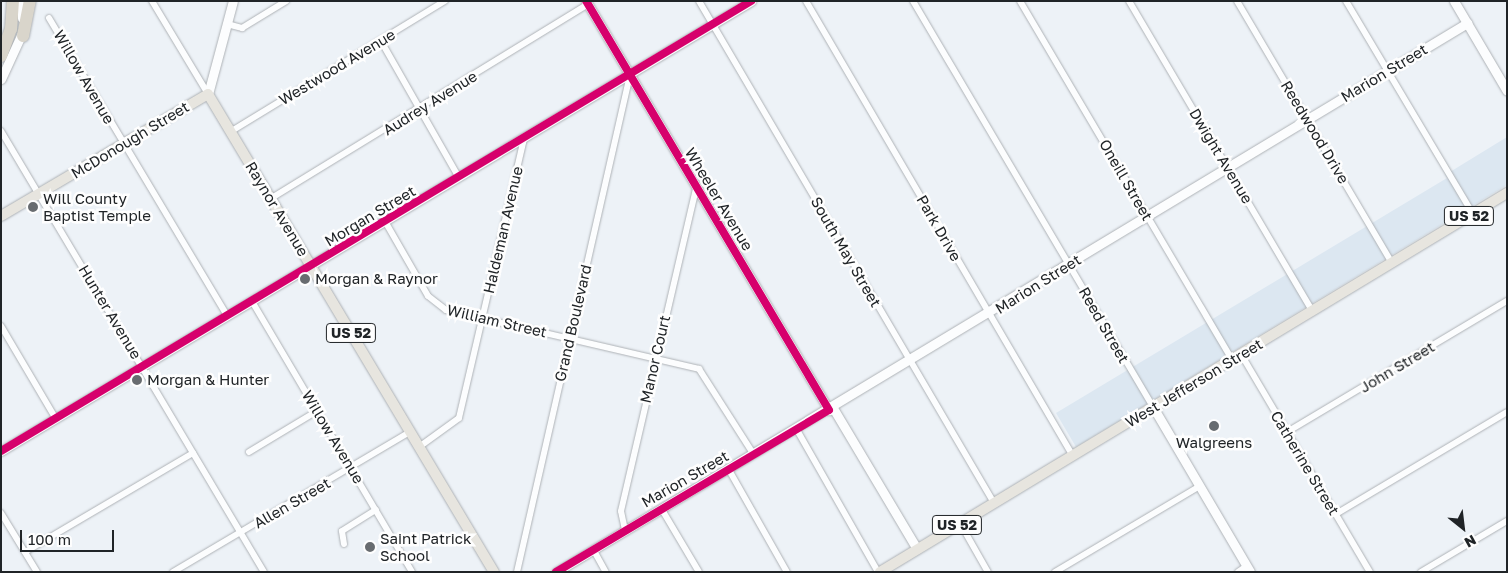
<!DOCTYPE html>
<style>
body{margin:0}
#map{position:relative;width:1508px;height:573px;overflow:hidden;background:#edf2f7;font-family:"Golos Text",sans-serif}
div>[style]{position:absolute}
.built>*{inset:0;background:#dce7f1}
.roads{filter:drop-shadow(0 0 1px #aeb2b6) drop-shadow(0 0 1px #aeb2b6)}
.street>*{height:6px;margin:-3px;padding:0 3px;transform-origin:3px;border-radius:3px;background:#fcfdfe}
.secondary>*{height:9px;margin:-4.5px;padding:0 4.5px;transform-origin:4.5px;border-radius:4.5px;background:#fcfdfe}
.primary>*{height:10px;margin:-5px;padding:0 5px;transform-origin:5px;border-radius:5px;background:#e7e5df}
.highway>*{height:12px;margin:-6px;padding:0 6px;transform-origin:6px;border-radius:6px;background:#d9d5cb}
.cycleway>*{height:8px;margin:-4px;padding:0 4px;transform-origin:4px;border-radius:4px;background:#d6006c}
.dots>*{width:14px;height:14px;translate:-50% -50%;box-sizing:border-box;border:2px solid #fefefe;border-radius:50%}
span{translate:-50% -50%;white-space:nowrap;text-align:center;line-height:1.15;-webkit-text-stroke:5px #fefefe;paint-order:stroke}
.shield-label span{padding:1px 4px;background:#fefefe;border:1px solid;border-radius:4px;-webkit-text-stroke-width:0}
.shield-label{font-size:14px;color:#202427;font-weight:700}
.street-label{font-size:15px;color:#202427}
.poi-label{font-size:15px;color:#202427}
.left{translate:0 -50%;text-align:left}
.frame{position:absolute;inset:0;border:2px solid #202427;pointer-events:none}
.north{position:absolute;left:1438px;top:503px;width:50px;height:50px;-webkit-text-stroke:4px #fefefe;paint-order:stroke;rotate:151deg;font-size:14px;font-weight:700;line-height:20px;text-align:center;color:#202427}
.north::after{content:'';display:block;margin:auto;width:18px;height:22px;background:#202427;clip-path:polygon(50% 0,100% 100%,50% 72%,0 100%)}
.scale{position:absolute;left:20px;top:530px;width:94px;height:22px;box-sizing:border-box;border:2px solid #202427;border-top:0;padding-left:6px;font-size:15px;line-height:18px;white-space:nowrap;color:#202427;-webkit-text-stroke:4px #fefefe;paint-order:stroke}
</style>
<div id="map">
<div class="built">
<div style="clip-path:polygon(1507px 137px,1507px 185px,1076px 447px,1056px 413px,1447px 178px,1445px 175px)"></div>
</div>
<div class="roads">
<div class="street">
<div style="left:152px;top:1px;width:109px;rotate:58.9deg"></div>
<div style="left:699px;top:1px;width:582px;rotate:59.56deg"></div>
<div style="left:806px;top:1px;width:528px;rotate:59.6deg"></div>
<div style="left:913px;top:1px;width:472px;rotate:59.4deg"></div>
<div style="left:1020px;top:1px;width:417px;rotate:59.4deg"></div>
<div style="left:1129px;top:1px;width:360px;rotate:59.4deg"></div>
<div style="left:1237px;top:1px;width:304px;rotate:59.4deg"></div>
<div style="left:1346px;top:1px;width:248px;rotate:59.2deg"></div>
<div style="left:49px;top:18px;width:348px;rotate:59.1deg"></div>
<div style="left:227px;top:24px;width:16px;rotate:15deg"></div>
<div style="left:242px;top:28px;width:52px;rotate:-31.5deg"></div>
<div style="left:381px;top:41px;width:158px;rotate:60.3deg"></div>
<div style="left:1px;top:131px;width:513px;rotate:59.19deg"></div>
<div style="left:230px;top:132px;width:252px;rotate:-31.4deg"></div>
<div style="left:270px;top:199px;width:373px;rotate:-31.5deg"></div>
<div style="left:386px;top:223px;width:84px;rotate:60.1deg"></div>
<div style="left:428px;top:296px;width:23px;rotate:38deg"></div>
<div style="left:446px;top:310px;width:260px;rotate:13.1deg"></div>
<div style="left:699px;top:369px;width:102px;rotate:57.4deg"></div>
<div style="left:253px;top:303px;width:312px;rotate:59.4deg"></div>
<div style="left:1px;top:326px;width:108px;rotate:59.4deg"></div>
<div style="left:1241px;top:354px;width:253px;rotate:59.4deg"></div>
<div style="left:797px;top:430px;width:163px;rotate:60.3deg"></div>
<div style="left:1287px;top:432px;width:256px;rotate:-30.8deg"></div>
<div style="left:419px;top:447px;width:49px;rotate:-35.9deg"></div>
<div style="left:459px;top:418px;width:286px;rotate:-76.9deg"></div>
<div style="left:249px;top:452px;width:79px;rotate:-31.1deg"></div>
<div style="left:729px;top:470px;width:117px;rotate:60.4deg"></div>
<div style="left:661px;top:508px;width:74px;rotate:59.3deg"></div>
<div style="left:1px;top:513px;width:69px;rotate:58.6deg"></div>
<div style="left:1336px;top:514px;width:199px;rotate:-30.8deg"></div>
<div style="left:960px;top:523px;width:56px;rotate:60.3deg"></div>
<div style="left:625px;top:530px;width:19px;rotate:-102deg"></div>
<div style="left:621px;top:511px;width:332px;rotate:-76.9deg"></div>
<div style="left:344px;top:544px;width:13px;rotate:-99deg"></div>
<div style="left:342px;top:531px;width:40px;rotate:-32deg"></div>
<div style="left:593px;top:549px;width:26px;rotate:61deg"></div>
<div style="left:25px;top:552px;width:195px;rotate:-30.5deg"></div>
<div style="left:173px;top:572px;width:275px;rotate:-30.6deg"></div>
<div style="left:517px;top:572px;width:510px;rotate:-77.19deg"></div>
<div style="left:1055px;top:572px;width:169px;rotate:-30.7deg"></div>
<div style="left:1238px;top:572px;width:11px;rotate:-34deg"></div>
<div style="left:1421px;top:572px;width:100px;rotate:-30.7deg"></div>
</div>
<div class="secondary">
<div style="left:22px;top:1px;width:17px;rotate:90deg"></div>
<div style="left:586px;top:1px;width:476px;rotate:59.3deg"></div>
<div style="left:1454px;top:1px;width:104px;rotate:59.5deg"></div>
<div style="left:1px;top:79px;width:53px;rotate:-65.4deg"></div>
<div style="left:208px;top:94px;width:96px;rotate:-75deg"></div>
<div style="left:1153px;top:407px;width:191px;rotate:59.5deg"></div>
<div style="left:833px;top:408px;width:164px;rotate:59.2deg"></div>
<div style="left:1px;top:451px;width:875px;rotate:-30.96deg"></div>
<div style="left:556px;top:572px;width:1064px;rotate:-31.07deg"></div>
</div>
<div class="primary">
<div style="left:1px;top:216px;width:240px;rotate:-30.5deg"></div>
<div style="left:208px;top:94px;width:557px;rotate:59.11deg"></div>
<div style="left:880px;top:572px;width:733px;rotate:-31.15deg"></div>
</div>
<div class="highway">
<div style="left:23px;top:36px;width:36px;rotate:-79deg"></div>
<div style="left:1px;top:56px;width:29px;rotate:-70deg"></div>
<div style="left:11px;top:29px;width:28px;rotate:-86deg"></div>
</div>
</div>
<div class="cycleway">
<div style="left:1px;top:451px;width:875px;rotate:-30.96deg"></div>
<div style="left:556px;top:572px;width:317px;rotate:-30.7deg"></div>
<div style="left:829px;top:410px;width:476px;rotate:-120.7deg"></div>
</div>
<div class="dots">
<div style="left:33px;top:207px;background:#686c70"></div>
<div style="left:305px;top:279px;background:#686c70"></div>
<div style="left:137px;top:380px;background:#686c70"></div>
<div style="left:1214px;top:426px;background:#686c70"></div>
<div style="left:370px;top:547px;background:#686c70"></div>
</div>
<div class="shield-label">
<span style="left:1469px;top:216px">US 52</span>
<span style="left:351px;top:333px">US 52</span>
<span style="left:957px;top:525px">US 52</span>
</div>
<div class="street-label">
<span style="left:337px;top:67px;rotate:-31deg">Westwood Avenue</span>
<span style="left:1384px;top:73px;rotate:-31deg">Marion Street</span>
<span style="left:84px;top:77px;rotate:60deg">Willow Avenue</span>
<span style="left:430px;top:103px;rotate:-32deg">Audrey Avenue</span>
<span style="left:1315px;top:132px;rotate:59deg">Reedwood Drive</span>
<span style="left:130px;top:140px;rotate:-31deg">McDonough Street</span>
<span style="left:1221px;top:156px;rotate:59deg">Dwight Avenue</span>
<span style="left:1126px;top:180px;rotate:60deg">Oneill Street</span>
<span style="left:719px;top:199px;rotate:59deg">Wheeler Avenue</span>
<span style="left:277px;top:209px;rotate:59deg">Raynor Avenue</span>
<span style="left:370px;top:216px;rotate:-31deg">Morgan Street</span>
<span style="left:939px;top:228px;rotate:60deg">Park Drive</span>
<span style="left:503px;top:230px;rotate:-77deg">Haldeman Avenue</span>
<span style="left:846px;top:252px;rotate:60deg">South May Street</span>
<span style="left:1038px;top:284px;rotate:-32deg">Marion Street</span>
<span style="left:110px;top:312px;rotate:59deg">Hunter Avenue</span>
<span style="left:497px;top:321px;rotate:13deg">William Street</span>
<span style="left:573px;top:323px;rotate:-77deg">Grand Boulevard</span>
<span style="left:1104px;top:325px;rotate:60deg">Reed Street</span>
<span style="left:655px;top:359px;rotate:-77deg">Manor Court</span>
<span style="left:1397px;top:367px;rotate:-31deg">John Street</span>
<span style="left:1194px;top:383px;rotate:-31deg">West Jefferson Street</span>
<span style="left:333px;top:437px;rotate:59deg">Willow Avenue</span>
<span style="left:1305px;top:463px;rotate:59deg">Catherine Street</span>
<span style="left:685px;top:479px;rotate:-30deg">Marion Street</span>
<span style="left:292px;top:503px;rotate:-30deg">Allen Street</span>
</div>
<div class="poi-label">
<span class="left" style="left:43px;top:207px">Will County<br>Baptist Temple</span>
<span class="left" style="left:315px;top:279px">Morgan &amp; Raynor</span>
<span class="left" style="left:147px;top:380px">Morgan &amp; Hunter</span>
<span style="left:1214px;top:443px">Walgreens</span>
<span class="left" style="left:380px;top:547px">Saint Patrick<br>School</span>
</div>
<div class="frame"></div>
<div class="north">N</div>
<div class="scale">100 m</div>
</div>
